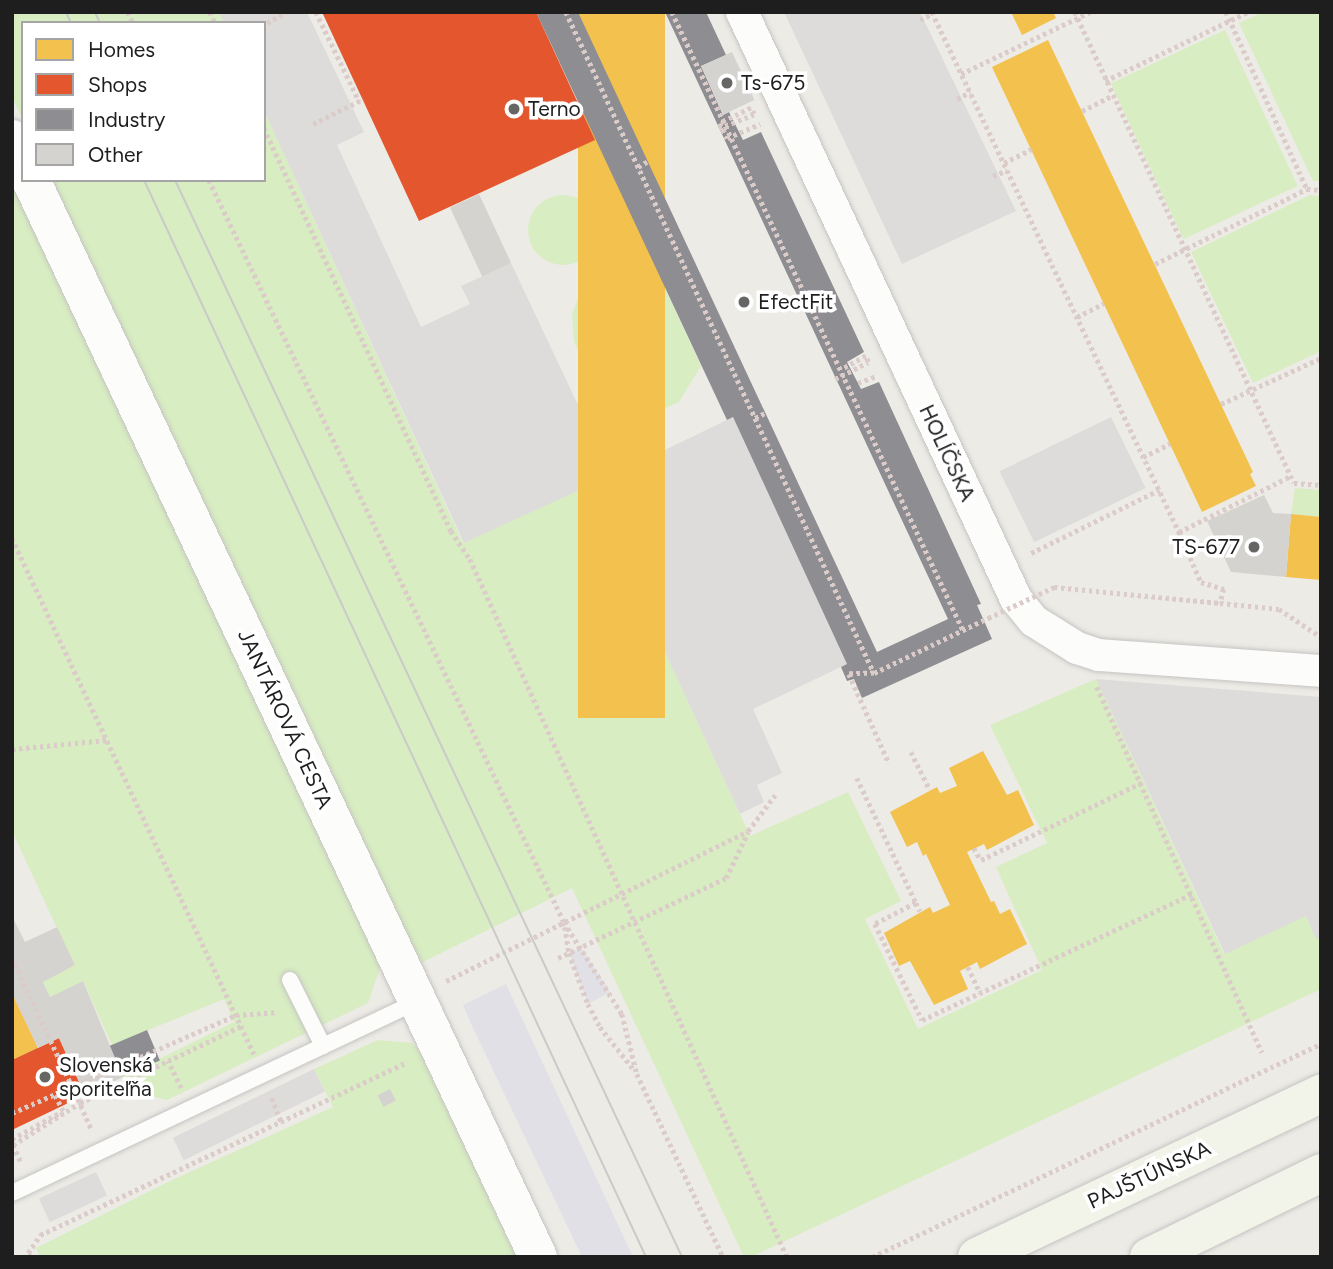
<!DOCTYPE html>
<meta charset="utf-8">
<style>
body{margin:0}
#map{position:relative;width:1333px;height:1269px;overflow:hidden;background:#edebe6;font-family:Figtree,sans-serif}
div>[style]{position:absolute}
.grass>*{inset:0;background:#d8edc2;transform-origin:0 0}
.round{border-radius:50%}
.parking>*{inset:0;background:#dddcda;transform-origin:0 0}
.plaza>*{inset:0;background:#e1e0e6}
.homes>*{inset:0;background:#f2c14e;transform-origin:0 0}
.shops>*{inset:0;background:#e4572e}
.industry>*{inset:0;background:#8d8d92;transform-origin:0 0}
.building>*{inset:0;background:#d5d3cf;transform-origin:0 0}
.path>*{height:4.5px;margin-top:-2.25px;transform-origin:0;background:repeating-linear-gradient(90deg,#dbccc9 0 3.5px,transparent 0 7px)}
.roads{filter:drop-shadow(0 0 2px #c5c4c2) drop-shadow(0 0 2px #c5c4c2)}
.service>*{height:16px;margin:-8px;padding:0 8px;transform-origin:8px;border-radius:8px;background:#fcfcfb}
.minor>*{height:32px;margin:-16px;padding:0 16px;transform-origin:16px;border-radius:16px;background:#fcfcfb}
.tertiary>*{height:38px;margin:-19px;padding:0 19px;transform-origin:19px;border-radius:19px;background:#fcfcfb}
.secondary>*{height:38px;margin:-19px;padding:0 19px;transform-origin:19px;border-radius:19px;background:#f3f4e9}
.tram>*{height:2px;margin:-1px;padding:0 1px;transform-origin:1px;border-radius:1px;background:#cacac9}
.path-bridge>*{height:4.5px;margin-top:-2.25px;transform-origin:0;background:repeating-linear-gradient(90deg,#dbccc9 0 3.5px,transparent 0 7px)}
.dots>*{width:19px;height:19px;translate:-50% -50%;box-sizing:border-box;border:4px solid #fff;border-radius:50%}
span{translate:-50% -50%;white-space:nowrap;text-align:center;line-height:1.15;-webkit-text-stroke:7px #fff;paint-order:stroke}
.poi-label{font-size:21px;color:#1e1e1e}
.left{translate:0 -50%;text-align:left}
.right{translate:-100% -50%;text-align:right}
.street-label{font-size:21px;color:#1e1e1e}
.frame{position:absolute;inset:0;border:14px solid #1e1e1e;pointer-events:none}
.legend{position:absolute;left:21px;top:21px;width:245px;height:161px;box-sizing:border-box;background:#fff;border:2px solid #a5a5a5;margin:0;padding:9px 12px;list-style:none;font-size:21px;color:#1e1e1e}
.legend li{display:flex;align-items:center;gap:14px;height:35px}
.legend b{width:35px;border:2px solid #a5a5a5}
</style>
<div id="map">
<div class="grass">
<div style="clip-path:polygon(12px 12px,219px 12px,224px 23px,23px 23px,23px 120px,12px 97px)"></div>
<div style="clip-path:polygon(1263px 12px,1321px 12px,1321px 181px,1313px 181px,1239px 23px)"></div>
<div style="left:1225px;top:30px;width:172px;height:126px;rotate:65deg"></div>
<div style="clip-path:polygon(264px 111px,463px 543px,588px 485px,750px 836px,848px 792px,901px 901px,865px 919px,918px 1029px,1042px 970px,996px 867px,1047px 843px,990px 725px,1096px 679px,1224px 954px,1306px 915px,1316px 938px,1321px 937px,1321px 989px,751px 1257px,744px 1257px,572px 888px,419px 964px,51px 180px,264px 180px)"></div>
<div style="clip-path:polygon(12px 173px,382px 962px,368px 1003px,167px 1100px,140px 1093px,123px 1077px,234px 1022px,224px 999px,112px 1045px,83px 981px,50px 997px,43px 982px,74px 965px,12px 831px)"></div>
<div class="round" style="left:528px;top:195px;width:70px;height:70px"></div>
<div style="clip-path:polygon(1310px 195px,1321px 196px,1321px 351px,1253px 383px,1191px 252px)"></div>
<div style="clip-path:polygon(652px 260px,701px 366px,679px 402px,616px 430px,574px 342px,572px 314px,579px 296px)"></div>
<div style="clip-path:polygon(1295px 488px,1321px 490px,1321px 517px,1291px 514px)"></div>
<div style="clip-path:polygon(378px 1040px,412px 1043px,428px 1061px,520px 1257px,40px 1257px,36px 1248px,172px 1180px,333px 1107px,314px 1069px)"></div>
</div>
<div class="parking">
<div style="clip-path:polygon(219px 12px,307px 12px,364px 132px,337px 145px,421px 327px,470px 304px,461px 286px,511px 263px,587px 424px,636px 464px,733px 417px,847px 664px,753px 709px,782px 773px,757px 785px,764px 802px,740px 814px,588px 486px,464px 543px,264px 111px,264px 23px,224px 23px)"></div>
<div style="clip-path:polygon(784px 12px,920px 12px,1016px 211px,902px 264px)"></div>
<div style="left:1111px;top:417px;width:79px;height:124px;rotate:64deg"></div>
<div style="clip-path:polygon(1096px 679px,1321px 697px,1321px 937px,1316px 939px,1306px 916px,1225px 954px)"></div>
<div style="left:314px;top:1069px;width:25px;height:157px;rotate:64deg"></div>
<div style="left:96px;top:1172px;width:26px;height:63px;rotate:65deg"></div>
</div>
<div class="plaza">
<div style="clip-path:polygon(581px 947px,610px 992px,588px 1004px,569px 953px)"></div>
<div style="clip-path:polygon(506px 984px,633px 1257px,582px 1257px,473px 1028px,463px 1005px)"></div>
</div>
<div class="homes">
<div style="left:578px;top:12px;width:87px;height:706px"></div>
<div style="clip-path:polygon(1011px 12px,1053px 12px,1056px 18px,1022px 35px)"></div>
<div style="clip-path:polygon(1048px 40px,1253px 472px,1250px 474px,1256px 486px,1202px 512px,992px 67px)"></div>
<div style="clip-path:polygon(1291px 514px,1321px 517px,1321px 580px,1286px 577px)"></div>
<div style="clip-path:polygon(983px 751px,1007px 795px,1018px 790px,1034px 825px,987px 850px,984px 844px,967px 852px,991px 902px,994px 901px,1000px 914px,1010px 909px,1027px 944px,980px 969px,977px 962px,960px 971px,968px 989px,934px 1005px,910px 961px,899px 966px,884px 933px,930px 907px,933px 913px,950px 905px,926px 854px,923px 856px,917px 842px,907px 847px,890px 812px,937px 787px,940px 793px,957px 786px,949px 768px)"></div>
<div style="clip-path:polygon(12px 993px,38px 1048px,12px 1060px)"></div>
</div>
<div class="shops">
<div style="clip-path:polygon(322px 12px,536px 12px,595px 140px,419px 221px)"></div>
<div style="clip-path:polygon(59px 1038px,85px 1095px,12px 1130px,12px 1060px)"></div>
</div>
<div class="industry">
<div style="clip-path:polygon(536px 12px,578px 12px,877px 652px,948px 619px,665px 12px,706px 12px,726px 55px,701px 66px,723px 115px,729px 112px,743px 140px,761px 132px,864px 352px,847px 362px,861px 389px,879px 382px,981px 604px,977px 605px,992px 639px,862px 698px,854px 679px,847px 681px,841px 667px,847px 664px,733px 417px,727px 420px)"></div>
<div style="left:147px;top:1030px;width:33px;height:41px;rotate:67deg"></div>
</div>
<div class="building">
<div style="left:732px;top:52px;width:53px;height:34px;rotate:65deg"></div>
<div style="left:479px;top:194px;width:76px;height:32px;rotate:65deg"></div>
<div style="clip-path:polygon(1264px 495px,1273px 513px,1291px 514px,1286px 577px,1231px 572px,1207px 521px)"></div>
<div style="clip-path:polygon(12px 916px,25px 942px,57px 927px,75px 965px,43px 982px,50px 997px,83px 981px,123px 1077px,85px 1095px,59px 1038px,38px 1048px,12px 993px)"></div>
<div style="left:390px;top:1089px;width:13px;height:14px;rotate:63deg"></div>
</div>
<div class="path">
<div style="left:128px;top:12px;width:12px;rotate:66deg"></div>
<div style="left:210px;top:12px;width:12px;rotate:66deg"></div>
<div style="left:316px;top:12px;width:99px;rotate:64.2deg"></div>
<div style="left:566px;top:12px;width:729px;rotate:65.02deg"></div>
<div style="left:874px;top:673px;width:127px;rotate:-25.8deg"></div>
<div style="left:672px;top:12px;width:683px;rotate:64.79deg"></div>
<div style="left:932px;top:12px;width:576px;rotate:64.59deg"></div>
<div style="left:1179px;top:532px;width:125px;rotate:-26.6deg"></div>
<div style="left:1075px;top:12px;width:519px;rotate:65.06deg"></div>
<div style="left:1294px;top:483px;width:27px;rotate:4deg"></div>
<div style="left:1226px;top:12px;width:195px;rotate:65.4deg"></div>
<div style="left:1307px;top:189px;width:14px;rotate:4deg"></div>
<div style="left:920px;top:20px;width:13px;rotate:-27deg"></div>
<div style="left:267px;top:23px;width:22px;rotate:-30deg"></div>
<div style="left:961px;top:74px;width:143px;rotate:-25.7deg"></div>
<div style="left:1105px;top:81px;width:159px;rotate:-25.8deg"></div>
<div style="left:957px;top:99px;width:15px;rotate:-28deg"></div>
<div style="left:1082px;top:111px;width:34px;rotate:-27deg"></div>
<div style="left:313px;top:124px;width:56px;rotate:-26.6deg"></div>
<div style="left:264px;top:128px;width:444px;rotate:65.1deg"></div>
<div style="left:451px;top:531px;width:34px;rotate:56deg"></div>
<div style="left:470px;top:559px;width:767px;rotate:65.57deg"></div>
<div style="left:719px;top:129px;width:7px;rotate:-27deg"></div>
<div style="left:725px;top:126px;width:31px;rotate:-22deg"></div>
<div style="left:754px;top:114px;width:7px;rotate:-117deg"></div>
<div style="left:751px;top:108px;width:34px;rotate:154deg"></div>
<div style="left:720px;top:123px;width:17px;rotate:65deg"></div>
<div style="left:727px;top:138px;width:36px;rotate:-23deg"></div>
<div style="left:1004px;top:163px;width:31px;rotate:-27deg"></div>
<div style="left:638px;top:167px;width:12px;rotate:-31deg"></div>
<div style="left:993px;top:176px;width:15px;rotate:-23deg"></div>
<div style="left:209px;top:180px;width:823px;rotate:64.43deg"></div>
<div style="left:564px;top:922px;width:109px;rotate:57.8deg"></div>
<div style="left:622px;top:1014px;width:62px;rotate:76deg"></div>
<div style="left:637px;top:1074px;width:202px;rotate:64.8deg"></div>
<div style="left:1155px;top:264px;width:169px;rotate:-26.3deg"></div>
<div style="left:1077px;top:317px;width:30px;rotate:-27deg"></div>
<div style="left:835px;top:379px;width:37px;rotate:-27deg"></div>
<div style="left:868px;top:362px;width:6px;rotate:-108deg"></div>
<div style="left:866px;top:356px;width:25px;rotate:151deg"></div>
<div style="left:858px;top:383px;width:19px;rotate:-21deg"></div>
<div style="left:1221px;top:404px;width:110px;rotate:-24.7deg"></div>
<div style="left:755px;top:418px;width:11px;rotate:-27deg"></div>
<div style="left:1143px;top:457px;width:30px;rotate:-26deg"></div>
<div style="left:1179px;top:532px;width:55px;rotate:66.3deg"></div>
<div style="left:1201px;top:582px;width:24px;rotate:17deg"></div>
<div style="left:1224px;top:589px;width:15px;rotate:106deg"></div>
<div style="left:1220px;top:603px;width:59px;rotate:5.8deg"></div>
<div style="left:1279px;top:609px;width:50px;rotate:33.7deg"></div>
<div style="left:12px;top:538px;width:570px;rotate:64.87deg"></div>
<div style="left:1031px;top:553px;width:143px;rotate:-26.2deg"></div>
<div style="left:874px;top:673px;width:25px;rotate:178deg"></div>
<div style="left:849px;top:674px;width:98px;rotate:65.8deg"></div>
<div style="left:1097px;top:687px;width:401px;rotate:65.7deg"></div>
<div style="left:12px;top:749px;width:96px;rotate:-5.4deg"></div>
<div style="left:911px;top:752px;width:42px;rotate:63.4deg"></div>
<div style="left:857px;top:778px;width:138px;rotate:64.7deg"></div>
<div style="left:916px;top:903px;width:46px;rotate:152.9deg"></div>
<div style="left:875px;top:924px;width:107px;rotate:63.9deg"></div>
<div style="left:922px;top:1020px;width:298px;rotate:-25deg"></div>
<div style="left:974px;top:848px;width:14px;rotate:60deg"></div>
<div style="left:981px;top:860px;width:178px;rotate:-25.7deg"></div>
<div style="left:916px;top:903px;width:9px;rotate:63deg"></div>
<div style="left:565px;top:927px;width:26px;rotate:81deg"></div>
<div style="left:569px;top:953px;width:54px;rotate:69.6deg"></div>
<div style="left:588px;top:1004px;width:26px;rotate:62deg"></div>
<div style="left:600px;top:1027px;width:56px;rotate:51.5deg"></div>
<div style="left:12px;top:958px;width:141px;rotate:64.9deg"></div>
<div style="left:558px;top:958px;width:186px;rotate:-25.5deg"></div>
<div style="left:726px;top:878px;width:51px;rotate:-64.4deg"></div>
<div style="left:968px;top:967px;width:29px;rotate:65deg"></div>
<div style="left:446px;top:981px;width:337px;rotate:-26.4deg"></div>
<div style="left:748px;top:831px;width:45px;rotate:-53.1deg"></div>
<div style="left:181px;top:1088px;width:30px;rotate:-116deg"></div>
<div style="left:168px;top:1061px;width:81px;rotate:-25.6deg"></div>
<div style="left:272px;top:1098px;width:25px;rotate:69deg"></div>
<div style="left:78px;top:1099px;width:34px;rotate:66deg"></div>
<div style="left:12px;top:1113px;width:244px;rotate:-23.6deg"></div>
<div style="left:236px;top:1015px;width:42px;rotate:-4.1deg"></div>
<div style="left:12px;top:1139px;width:58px;rotate:-28.8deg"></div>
<div style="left:63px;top:1111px;width:19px;rotate:-118deg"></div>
<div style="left:13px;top:1145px;width:79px;rotate:-32.1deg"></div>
<div style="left:80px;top:1103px;width:98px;rotate:-25.5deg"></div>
<div style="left:13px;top:1145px;width:19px;rotate:65deg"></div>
<div style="left:30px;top:1257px;width:4px;rotate:-117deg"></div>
<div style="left:28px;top:1253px;width:22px;rotate:-56deg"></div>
<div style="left:40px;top:1235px;width:406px;rotate:-25.2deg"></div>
<div style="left:872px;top:1257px;width:497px;rotate:-25.4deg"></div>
</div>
<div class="roads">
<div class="service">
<div style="left:290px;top:980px;width:74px;rotate:63.4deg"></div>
<div style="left:12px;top:1193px;width:449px;rotate:-25.3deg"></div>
</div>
<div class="minor">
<div style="left:742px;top:12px;width:648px;rotate:64.98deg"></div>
<div style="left:1016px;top:599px;width:28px;rotate:51deg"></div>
<div style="left:1034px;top:621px;width:51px;rotate:32.1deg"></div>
<div style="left:1077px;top:648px;width:23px;rotate:18deg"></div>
<div style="left:1099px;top:655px;width:223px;rotate:4.1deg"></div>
</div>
<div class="tertiary">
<div style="left:12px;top:139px;width:25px;rotate:64deg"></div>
<div style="left:31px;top:180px;width:1190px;rotate:64.79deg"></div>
</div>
<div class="secondary">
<div style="left:977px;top:1257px;width:381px;rotate:-25.4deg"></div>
<div style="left:1149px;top:1257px;width:191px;rotate:-26deg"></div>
</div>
</div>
<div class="tram">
<div style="left:66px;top:12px;width:12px;rotate:66deg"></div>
<div style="left:95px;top:12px;width:12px;rotate:66deg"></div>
<div style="left:144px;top:180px;width:1188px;rotate:65.01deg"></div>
<div style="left:175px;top:180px;width:1190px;rotate:64.79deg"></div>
</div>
<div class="path-bridge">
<div style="left:988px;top:618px;width:73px;rotate:-25.2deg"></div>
<div style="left:1054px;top:587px;width:167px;rotate:5.5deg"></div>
</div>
<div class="dots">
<div style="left:727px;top:83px;background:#666664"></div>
<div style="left:514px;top:109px;background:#666664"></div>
<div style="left:744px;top:302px;background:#666664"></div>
<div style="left:1254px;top:547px;background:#666664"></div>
<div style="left:45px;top:1077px;background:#666664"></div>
</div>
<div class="poi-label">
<span class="left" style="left:741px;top:83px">Ts-675</span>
<span class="left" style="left:528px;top:109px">Terno</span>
<span class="left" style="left:758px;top:302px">EfectFit</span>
<span class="right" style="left:1240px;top:547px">TS-677</span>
<span class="left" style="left:59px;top:1077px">Slovenská<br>sporiteľňa</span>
</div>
<div class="street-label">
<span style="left:947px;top:453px;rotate:65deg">HOLÍČSKA</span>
<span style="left:285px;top:719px;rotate:65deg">JANTÁROVÁ CESTA</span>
<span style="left:1149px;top:1175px;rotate:-25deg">PAJŠTÚNSKA</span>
</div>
<div class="frame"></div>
<ul class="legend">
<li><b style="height:19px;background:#f2c14e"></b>Homes</li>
<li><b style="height:19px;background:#e4572e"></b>Shops</li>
<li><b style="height:19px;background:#8d8d92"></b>Industry</li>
<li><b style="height:19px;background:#d5d3cf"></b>Other</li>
</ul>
</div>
